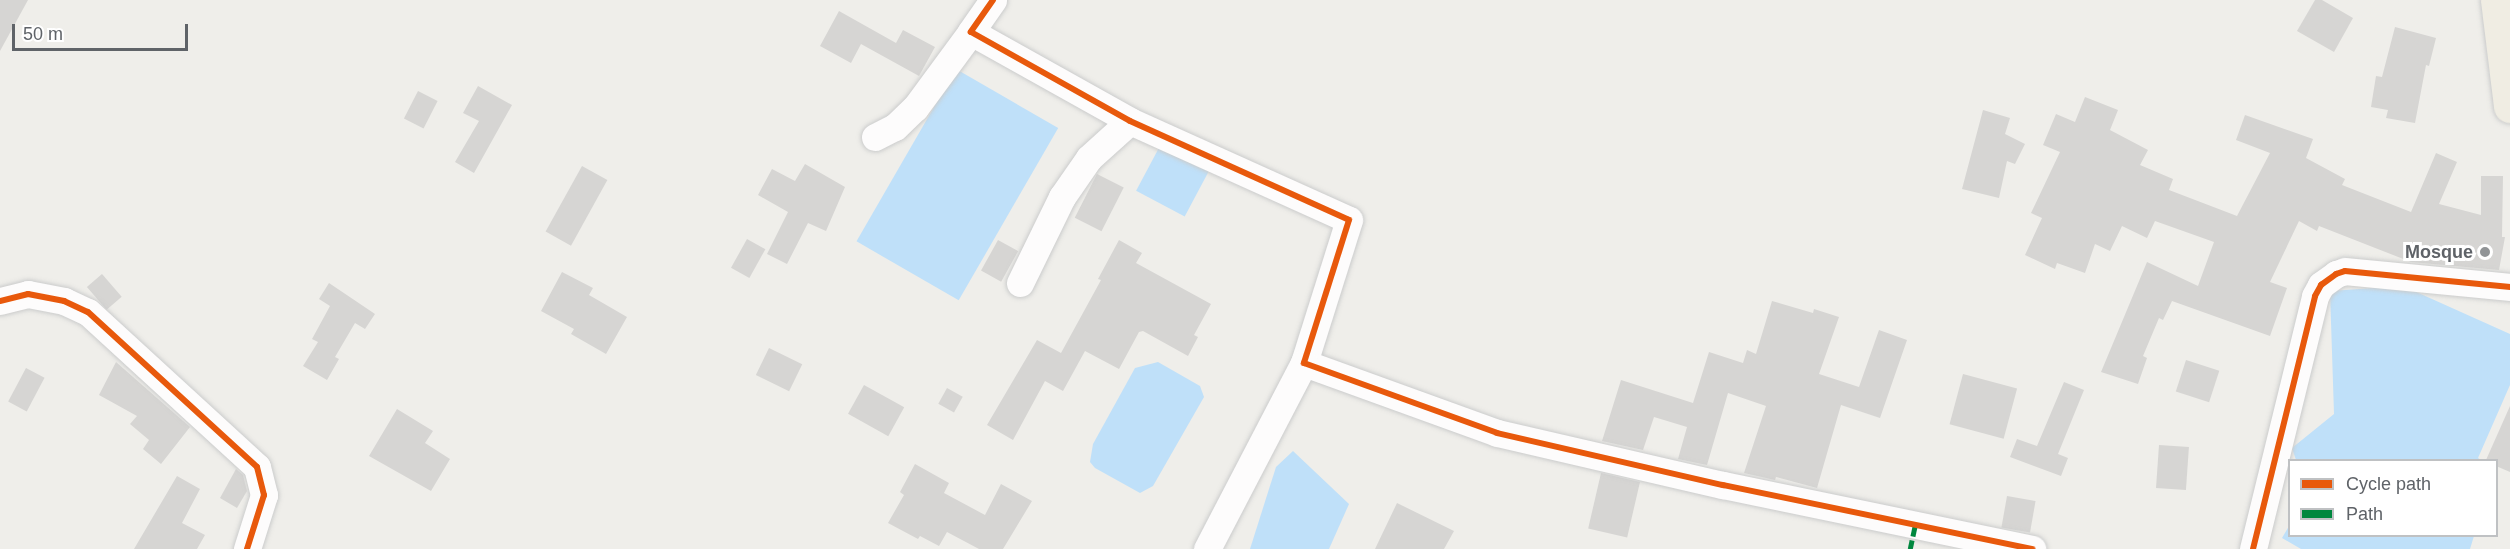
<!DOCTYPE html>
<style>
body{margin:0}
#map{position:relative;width:2510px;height:549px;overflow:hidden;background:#efeeea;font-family:Helvetica,sans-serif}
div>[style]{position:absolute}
.water>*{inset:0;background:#bfe0f9;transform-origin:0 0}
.building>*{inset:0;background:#d6d5d3;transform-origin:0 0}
.roads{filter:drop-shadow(0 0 2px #cbcccc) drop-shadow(0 0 2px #cbcccc)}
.street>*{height:27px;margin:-13.5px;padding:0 13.5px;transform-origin:13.5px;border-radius:13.5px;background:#fdfcfc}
.highway>*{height:33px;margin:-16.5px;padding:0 16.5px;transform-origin:16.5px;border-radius:16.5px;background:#f0ede3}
.quiet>*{height:4.5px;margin-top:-2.25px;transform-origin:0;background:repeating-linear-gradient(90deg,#00873e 0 9px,transparent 0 13.5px)}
.cycleway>*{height:6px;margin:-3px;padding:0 3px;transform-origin:3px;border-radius:3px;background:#e8590c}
.dots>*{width:16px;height:16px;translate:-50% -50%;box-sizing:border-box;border:3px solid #fff;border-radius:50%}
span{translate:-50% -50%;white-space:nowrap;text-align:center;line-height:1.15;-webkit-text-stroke:6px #fff;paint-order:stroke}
.poi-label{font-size:18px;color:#5f6368;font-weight:700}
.right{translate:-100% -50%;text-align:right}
.legend{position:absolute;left:2288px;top:459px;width:210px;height:78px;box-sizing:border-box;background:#fff;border:2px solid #bfc1c3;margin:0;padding:8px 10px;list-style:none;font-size:18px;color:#5f6368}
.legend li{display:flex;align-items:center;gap:12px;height:30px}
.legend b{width:30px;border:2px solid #bfc1c3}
.scale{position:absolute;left:12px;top:24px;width:176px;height:27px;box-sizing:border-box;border:3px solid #5f6368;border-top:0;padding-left:8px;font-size:18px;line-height:21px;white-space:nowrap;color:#5f6368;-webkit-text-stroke:4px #fff;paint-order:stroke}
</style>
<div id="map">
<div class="water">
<div style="left:956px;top:69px;width:118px;height:199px;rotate:30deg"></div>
<div style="left:1161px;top:144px;width:55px;height:53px;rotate:28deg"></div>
<div style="clip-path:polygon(2403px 286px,2510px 334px,2510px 385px,2478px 458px,2481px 460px,2296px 460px,2292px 448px,2334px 414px,2330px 291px)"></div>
<div style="clip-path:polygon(1158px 362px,1200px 386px,1204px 397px,1153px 486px,1140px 493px,1095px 468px,1090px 462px,1093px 444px,1135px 368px)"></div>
<div style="clip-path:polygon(1293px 451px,1349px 504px,1329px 549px,1250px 549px,1276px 467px)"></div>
<div style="clip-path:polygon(2289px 526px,2290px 536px,2474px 536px,2470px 549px,2301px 549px,2282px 538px)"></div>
</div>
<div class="building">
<div style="clip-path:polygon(0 0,28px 0,0 51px)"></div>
<div style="clip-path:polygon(2315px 0,2322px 0,2353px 18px,2334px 52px,2297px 31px)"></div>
<div style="clip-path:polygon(839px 11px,896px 43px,903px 30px,935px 47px,919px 76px,861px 44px,851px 63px,820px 46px)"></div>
<div style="clip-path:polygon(2395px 27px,2436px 38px,2429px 66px,2426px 65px,2415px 123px,2386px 118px,2388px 110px,2371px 107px,2376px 76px,2382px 77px)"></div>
<div style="clip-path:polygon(478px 86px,512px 105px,474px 173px,455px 162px,479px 121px,463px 113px)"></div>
<div style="left:418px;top:91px;width:22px;height:31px;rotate:27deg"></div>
<div style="clip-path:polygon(2085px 97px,2118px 110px,2110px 130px,2148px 150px,2140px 165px,2173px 179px,2169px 190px,2237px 216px,2270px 153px,2236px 140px,2245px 115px,2313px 139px,2306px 158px,2345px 179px,2342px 185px,2411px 212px,2436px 153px,2457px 162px,2439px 204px,2481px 215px,2481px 176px,2503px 176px,2502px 237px,2505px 237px,2499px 270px,2411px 262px,2319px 226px,2317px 231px,2299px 221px,2270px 282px,2287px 288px,2270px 336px,2172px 301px,2163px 320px,2159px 318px,2143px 356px,2147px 358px,2138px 384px,2101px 372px,2147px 262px,2198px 286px,2214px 242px,2155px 221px,2147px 238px,2122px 226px,2110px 251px,2095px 244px,2085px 273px,2057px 263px,2055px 269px,2025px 255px,2042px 218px,2031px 213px,2060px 152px,2043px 145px,2056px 114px,2075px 122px)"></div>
<div style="clip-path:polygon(1983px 110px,2010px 118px,2005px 134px,2025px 144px,2015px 164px,2007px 161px,1999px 198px,1962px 189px)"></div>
<div style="clip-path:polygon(805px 164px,845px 187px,826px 231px,808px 223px,787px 264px,767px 254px,788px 212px,758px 195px,772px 169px,795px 181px)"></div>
<div style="left:582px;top:166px;width:29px;height:75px;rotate:29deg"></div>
<div style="left:1097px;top:174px;width:30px;height:49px;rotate:27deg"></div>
<div style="left:747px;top:239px;width:21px;height:33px;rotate:29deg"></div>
<div style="left:998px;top:240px;width:23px;height:35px;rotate:29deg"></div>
<div style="clip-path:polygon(1119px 240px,1142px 253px,1136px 263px,1211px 304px,1194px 335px,1198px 337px,1188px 356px,1143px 331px,1139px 332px,1119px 369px,1085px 351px,1063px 391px,1045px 381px,1013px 440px,987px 425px,1037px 340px,1061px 353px,1101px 280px,1098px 279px)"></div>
<div style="clip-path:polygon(562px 272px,593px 288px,589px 295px,627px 317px,606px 354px,571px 334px,574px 329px,541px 311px)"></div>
<div style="left:102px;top:274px;width:30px;height:20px;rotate:49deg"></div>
<div style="clip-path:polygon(329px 283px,375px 314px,365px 329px,355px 323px,335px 357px,339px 359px,327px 380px,303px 366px,318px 342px,312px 339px,330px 306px,319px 299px)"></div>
<div style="clip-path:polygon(1772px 301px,1813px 313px,1814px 309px,1839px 317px,1819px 374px,1859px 387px,1879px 330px,1907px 340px,1880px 418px,1841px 405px,1817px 488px,1776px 477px,1775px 480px,1744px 473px,1766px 406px,1728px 393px,1707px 465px,1678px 459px,1687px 427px,1654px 417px,1643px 450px,1602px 441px,1621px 380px,1693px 403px,1709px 352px,1743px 363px,1747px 350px,1756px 354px)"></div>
<div style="left:769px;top:348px;width:37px;height:30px;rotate:26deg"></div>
<div style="left:2186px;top:360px;width:35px;height:33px;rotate:18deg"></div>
<div style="clip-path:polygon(116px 362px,190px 427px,161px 464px,143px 449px,149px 440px,130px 424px,137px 416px,99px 395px)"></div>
<div style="left:26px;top:368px;width:21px;height:38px;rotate:28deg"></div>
<div style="left:1963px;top:374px;width:56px;height:52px;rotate:15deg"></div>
<div style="clip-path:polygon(2064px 382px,2084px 390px,2058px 454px,2068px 458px,2061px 476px,2010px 457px,2017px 439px,2037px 446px)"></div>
<div style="left:864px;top:385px;width:46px;height:33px;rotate:29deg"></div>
<div style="left:947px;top:388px;width:18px;height:18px;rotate:29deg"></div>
<div style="clip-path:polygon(2510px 406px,2510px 472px,2496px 466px,2496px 460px,2486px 460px)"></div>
<div style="clip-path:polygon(397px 409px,433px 431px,425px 443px,450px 459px,431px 491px,369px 456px)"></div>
<div style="left:2159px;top:445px;width:30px;height:43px;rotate:4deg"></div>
<div style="clip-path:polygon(915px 464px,949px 483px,944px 493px,985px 515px,1001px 484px,1032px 501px,1003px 549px,979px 549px,947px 532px,939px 546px,920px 536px,918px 539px,888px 523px,904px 495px,900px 492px)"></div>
<div style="clip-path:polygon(236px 469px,243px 475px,247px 491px,237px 508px,220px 498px)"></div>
<div style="left:1601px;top:473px;width:40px;height:57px;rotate:13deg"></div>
<div style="clip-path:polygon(177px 476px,200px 489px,182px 523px,205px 535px,197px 549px,134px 549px)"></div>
<div style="left:2007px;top:496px;width:29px;height:32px;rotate:10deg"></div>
<div style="clip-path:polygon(1397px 503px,1454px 531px,1444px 549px,1375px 549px)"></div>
</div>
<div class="roads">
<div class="street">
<div style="left:993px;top:0;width:39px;rotate:125deg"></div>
<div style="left:971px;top:32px;width:182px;rotate:29.2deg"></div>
<div style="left:1130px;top:121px;width:240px;rotate:24.3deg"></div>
<div style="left:1349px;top:220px;width:150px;rotate:107.5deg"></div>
<div style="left:1304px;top:363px;width:205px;rotate:19.9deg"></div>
<div style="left:1497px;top:433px;width:232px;rotate:13deg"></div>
<div style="left:1723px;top:485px;width:316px;rotate:11.7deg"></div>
<div style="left:875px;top:137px;width:22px;rotate:-27deg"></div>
<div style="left:895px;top:127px;width:28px;rotate:-44deg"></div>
<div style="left:915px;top:108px;width:94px;rotate:-53.6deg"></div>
<div style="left:1020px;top:283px;width:96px;rotate:-64deg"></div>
<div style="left:1062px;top:197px;width:47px;rotate:-55.3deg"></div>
<div style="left:1089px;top:158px;width:55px;rotate:-42.1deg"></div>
<div style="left:0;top:301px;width:29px;rotate:-14deg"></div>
<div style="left:28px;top:294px;width:37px;rotate:11deg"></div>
<div style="left:64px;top:301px;width:26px;rotate:25deg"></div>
<div style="left:88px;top:312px;width:229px;rotate:42.5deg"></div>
<div style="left:257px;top:467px;width:29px;rotate:76deg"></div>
<div style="left:264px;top:495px;width:57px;rotate:107.5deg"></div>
<div style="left:1207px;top:549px;width:210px;rotate:-62.5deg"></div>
<div style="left:2253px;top:549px;width:260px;rotate:-76.2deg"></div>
<div style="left:2315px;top:296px;width:13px;rotate:-61deg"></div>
<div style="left:2321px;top:285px;width:19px;rotate:-36deg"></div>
<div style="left:2336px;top:274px;width:9px;rotate:-18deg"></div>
<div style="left:2345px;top:271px;width:166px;rotate:5.5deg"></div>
</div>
<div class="highway">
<div style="left:2497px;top:0;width:107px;rotate:83deg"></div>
</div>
</div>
<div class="quiet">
<div style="left:1910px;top:549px;width:24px;rotate:-78deg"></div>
</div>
<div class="cycleway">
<div style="left:993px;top:0;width:39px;rotate:125deg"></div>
<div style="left:971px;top:32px;width:182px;rotate:29.2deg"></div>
<div style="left:1130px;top:121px;width:240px;rotate:24.3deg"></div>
<div style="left:1349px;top:220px;width:150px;rotate:107.5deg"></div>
<div style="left:1304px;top:363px;width:205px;rotate:19.9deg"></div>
<div style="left:1497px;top:433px;width:232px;rotate:13deg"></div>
<div style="left:1723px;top:485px;width:316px;rotate:11.7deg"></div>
<div style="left:0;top:301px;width:29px;rotate:-14deg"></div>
<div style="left:28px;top:294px;width:37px;rotate:11deg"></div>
<div style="left:64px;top:301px;width:26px;rotate:25deg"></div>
<div style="left:88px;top:312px;width:229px;rotate:42.5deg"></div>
<div style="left:257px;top:467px;width:29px;rotate:76deg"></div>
<div style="left:264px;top:495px;width:57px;rotate:107.5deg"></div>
<div style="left:2253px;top:549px;width:260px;rotate:-76.2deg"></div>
<div style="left:2315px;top:296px;width:13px;rotate:-61deg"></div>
<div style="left:2321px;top:285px;width:19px;rotate:-36deg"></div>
<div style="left:2336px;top:274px;width:9px;rotate:-18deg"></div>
<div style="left:2345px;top:271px;width:166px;rotate:5.5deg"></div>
</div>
<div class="dots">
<div style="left:2485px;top:252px;background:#919496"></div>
</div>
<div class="poi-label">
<span class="right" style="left:2473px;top:252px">Mosque</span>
</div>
<ul class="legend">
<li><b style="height:8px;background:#e8590c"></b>Cycle path</li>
<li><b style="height:8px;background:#00873e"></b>Path</li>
</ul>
<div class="scale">50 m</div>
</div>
